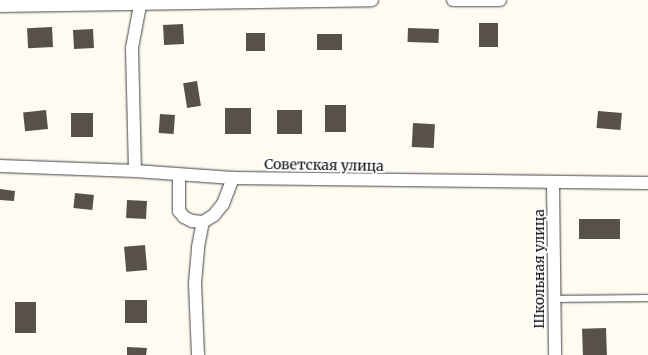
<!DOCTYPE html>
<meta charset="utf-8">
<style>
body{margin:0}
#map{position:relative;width:648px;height:355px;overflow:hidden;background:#fefcf1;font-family:Merriweather,serif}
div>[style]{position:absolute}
.building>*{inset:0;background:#57504b;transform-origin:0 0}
.roads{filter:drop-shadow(0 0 1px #424242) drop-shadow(0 0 1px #424242)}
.service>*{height:6px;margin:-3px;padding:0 3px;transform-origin:3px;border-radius:3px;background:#fff}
.minor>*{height:12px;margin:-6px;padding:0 6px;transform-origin:6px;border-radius:6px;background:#fff}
span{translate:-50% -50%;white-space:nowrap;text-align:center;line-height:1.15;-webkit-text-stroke:4px #fff;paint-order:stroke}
.street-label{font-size:14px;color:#0f0f0f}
</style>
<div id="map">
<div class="building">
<div style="left:479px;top:23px;width:19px;height:24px"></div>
<div style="left:183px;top:24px;width:20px;height:20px;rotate:87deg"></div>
<div style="left:52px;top:27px;width:20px;height:25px;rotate:87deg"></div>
<div style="left:408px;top:28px;width:31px;height:14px;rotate:2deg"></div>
<div style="left:93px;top:29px;width:19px;height:20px;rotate:87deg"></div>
<div style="left:265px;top:33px;width:18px;height:19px;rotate:90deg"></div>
<div style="left:317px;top:34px;width:25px;height:16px"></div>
<div style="left:197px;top:81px;width:25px;height:14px;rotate:81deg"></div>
<div style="left:325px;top:105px;width:21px;height:27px"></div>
<div style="left:225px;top:108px;width:26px;height:26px"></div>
<div style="left:46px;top:110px;width:19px;height:23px;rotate:84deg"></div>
<div style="left:277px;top:110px;width:25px;height:24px"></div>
<div style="left:598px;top:111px;width:24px;height:17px;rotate:5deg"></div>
<div style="left:93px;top:113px;width:24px;height:22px;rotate:90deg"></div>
<div style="left:160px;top:114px;width:15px;height:19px;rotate:4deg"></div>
<div style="left:413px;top:123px;width:22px;height:24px;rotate:3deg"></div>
<div style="clip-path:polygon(0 189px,15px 191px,14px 201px,0 200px)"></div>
<div style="left:75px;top:193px;width:19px;height:15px;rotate:6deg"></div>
<div style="left:127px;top:200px;width:20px;height:18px;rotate:3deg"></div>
<div style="left:620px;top:219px;width:20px;height:41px;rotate:90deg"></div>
<div style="left:145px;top:245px;width:25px;height:21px;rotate:85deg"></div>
<div style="left:147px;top:300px;width:23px;height:22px;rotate:90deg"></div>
<div style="left:15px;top:302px;width:21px;height:31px"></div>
<div style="left:606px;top:328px;width:27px;height:24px;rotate:88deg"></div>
<div style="clip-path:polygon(127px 347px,147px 348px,146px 355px,127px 355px)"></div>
</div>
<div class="roads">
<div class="service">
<div style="left:554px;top:299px;width:94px;rotate:-0.6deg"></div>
</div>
<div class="minor">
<div style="left:453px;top:0;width:47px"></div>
<div style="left:0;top:6px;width:372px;rotate:-0.9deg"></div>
<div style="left:0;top:166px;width:135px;rotate:2.1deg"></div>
<div style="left:135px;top:171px;width:98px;rotate:4.1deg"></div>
<div style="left:233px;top:178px;width:415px;rotate:0.7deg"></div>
<div style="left:135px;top:171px;width:123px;rotate:-91.4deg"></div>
<div style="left:132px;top:48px;width:49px;rotate:-79.4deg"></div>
<div style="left:179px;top:175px;width:36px;rotate:90deg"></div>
<div style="left:179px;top:211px;width:8px;rotate:50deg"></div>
<div style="left:184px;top:217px;width:9px;rotate:27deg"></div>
<div style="left:192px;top:221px;width:11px;rotate:5deg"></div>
<div style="left:553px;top:183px;width:172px;rotate:89.3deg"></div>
<div style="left:198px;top:355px;width:72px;rotate:-92.4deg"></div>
<div style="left:195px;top:283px;width:36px;rotate:-85deg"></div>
<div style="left:198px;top:247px;width:25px;rotate:-79deg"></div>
<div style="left:203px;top:222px;width:13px;rotate:-32deg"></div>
<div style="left:214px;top:215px;width:14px;rotate:-51deg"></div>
<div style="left:223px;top:204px;width:28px;rotate:-69deg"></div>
</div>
</div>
<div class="street-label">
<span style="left:324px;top:165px;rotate:1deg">Советская улица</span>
<span style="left:539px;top:269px;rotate:-90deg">Школьная улица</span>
</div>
</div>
